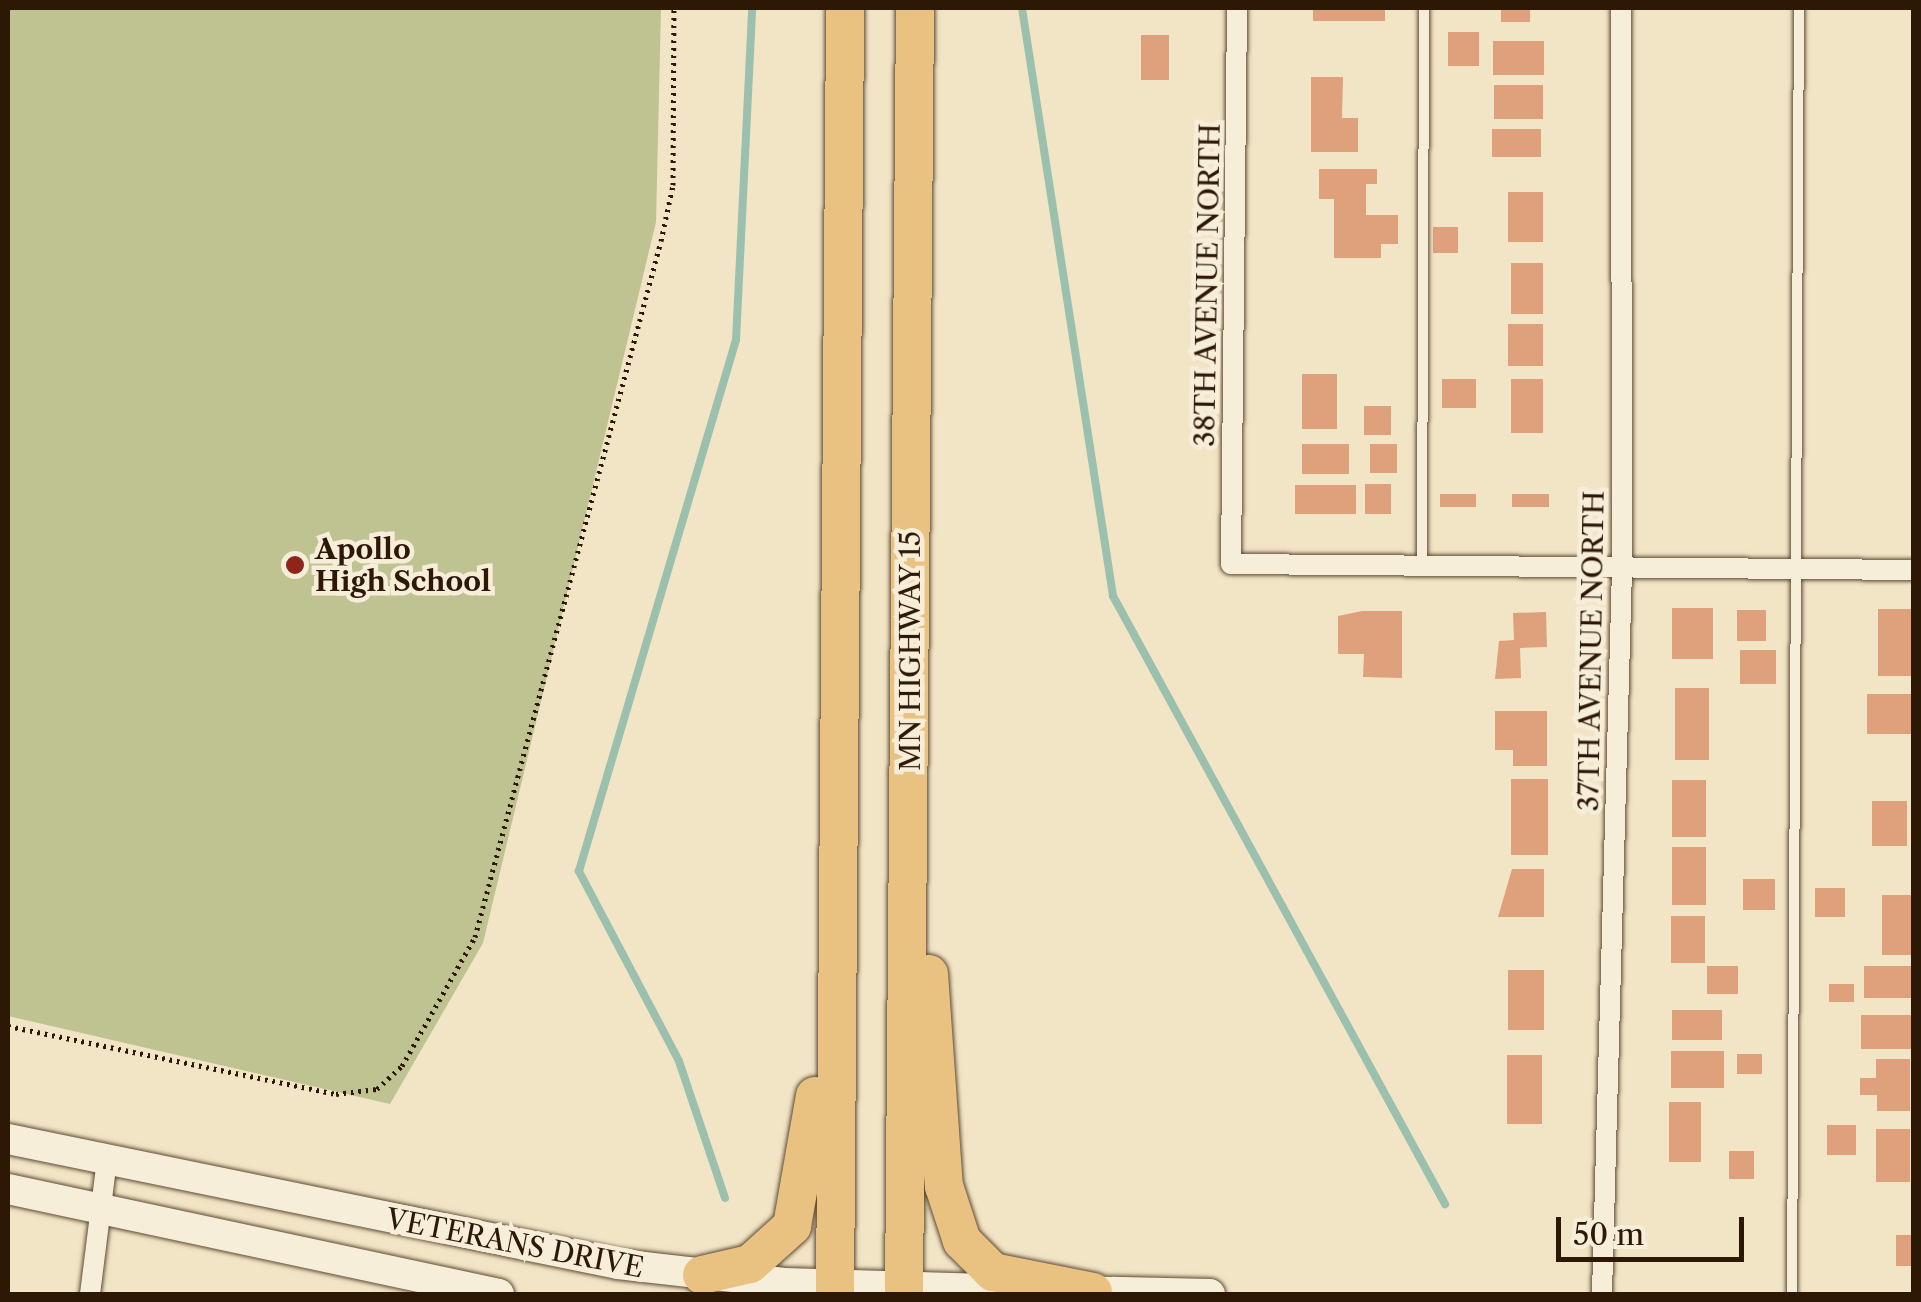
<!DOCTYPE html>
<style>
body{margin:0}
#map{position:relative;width:1921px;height:1302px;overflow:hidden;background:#f2e5c5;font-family:"Libre Caslon Text",serif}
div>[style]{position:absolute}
.green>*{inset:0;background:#bfc391}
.stream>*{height:8px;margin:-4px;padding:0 4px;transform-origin:4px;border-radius:4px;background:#9cc0ae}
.building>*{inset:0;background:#dfa17b;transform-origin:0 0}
.path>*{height:5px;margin-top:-2.5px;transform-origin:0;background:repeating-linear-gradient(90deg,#2c1805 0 2.5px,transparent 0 7.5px)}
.roads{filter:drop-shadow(0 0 2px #5e4b35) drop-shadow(0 0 2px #5e4b35)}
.lane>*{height:10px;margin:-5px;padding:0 5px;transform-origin:5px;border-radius:5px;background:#f7eed9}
.street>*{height:20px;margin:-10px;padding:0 10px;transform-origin:10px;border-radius:10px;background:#f7eed9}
.secondary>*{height:30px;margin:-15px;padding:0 15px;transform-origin:15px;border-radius:15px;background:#f7eed9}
.highway>*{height:38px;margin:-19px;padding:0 19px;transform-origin:19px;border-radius:19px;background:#e9c282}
.dots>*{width:28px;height:28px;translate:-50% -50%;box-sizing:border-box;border:5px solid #f7eed9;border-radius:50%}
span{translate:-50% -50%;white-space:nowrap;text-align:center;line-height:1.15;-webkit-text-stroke:9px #f7eed9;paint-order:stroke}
.street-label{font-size:28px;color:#2c1805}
.poi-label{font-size:28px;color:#2c1805;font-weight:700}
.left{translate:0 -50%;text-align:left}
.frame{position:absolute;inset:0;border:10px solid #2c1805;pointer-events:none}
.scale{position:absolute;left:1556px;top:1217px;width:188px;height:45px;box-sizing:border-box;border:5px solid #2c1805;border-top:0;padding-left:12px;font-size:30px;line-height:35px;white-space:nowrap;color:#2c1805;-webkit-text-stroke:8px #f7eed9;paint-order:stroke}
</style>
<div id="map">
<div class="green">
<div style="clip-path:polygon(8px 8px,661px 8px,656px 222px,483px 943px,390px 1104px,8px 1016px)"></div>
</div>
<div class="stream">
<div style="left:1022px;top:8px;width:595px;rotate:81.2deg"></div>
<div style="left:1113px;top:596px;width:693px;rotate:61.36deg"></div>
<div style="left:725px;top:1198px;width:145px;rotate:-108.6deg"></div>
<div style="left:679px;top:1061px;width:215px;rotate:-117.8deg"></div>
<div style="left:579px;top:871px;width:554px;rotate:-73.53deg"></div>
<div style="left:736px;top:340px;width:332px;rotate:-87.2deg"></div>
</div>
<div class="building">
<div style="left:1313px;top:8px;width:72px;height:13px"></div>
<div style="left:1501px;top:8px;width:29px;height:14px"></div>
<div style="left:1448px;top:32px;width:31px;height:34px"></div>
<div style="left:1141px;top:35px;width:28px;height:45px"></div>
<div style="left:1493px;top:41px;width:51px;height:34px"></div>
<div style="clip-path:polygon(1311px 77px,1343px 77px,1342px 118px,1358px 118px,1358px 152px,1311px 152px)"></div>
<div style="left:1494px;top:85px;width:49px;height:34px"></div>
<div style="left:1492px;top:129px;width:49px;height:28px"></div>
<div style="clip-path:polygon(1319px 169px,1377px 169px,1377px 184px,1366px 184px,1366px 215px,1398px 215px,1398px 244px,1381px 244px,1381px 258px,1334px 258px,1334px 199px,1319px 199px)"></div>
<div style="left:1508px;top:192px;width:35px;height:50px"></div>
<div style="left:1433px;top:227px;width:25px;height:26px"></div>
<div style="left:1511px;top:263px;width:32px;height:51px"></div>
<div style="left:1508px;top:324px;width:35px;height:42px"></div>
<div style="left:1302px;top:374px;width:35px;height:55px"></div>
<div style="left:1442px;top:379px;width:34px;height:29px"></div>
<div style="left:1511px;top:379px;width:32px;height:54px"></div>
<div style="left:1364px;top:406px;width:27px;height:29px"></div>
<div style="left:1302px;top:444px;width:47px;height:30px"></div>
<div style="left:1370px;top:444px;width:27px;height:29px"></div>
<div style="left:1365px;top:484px;width:26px;height:30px"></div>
<div style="left:1295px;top:485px;width:61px;height:29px"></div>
<div style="left:1440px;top:494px;width:36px;height:13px"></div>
<div style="left:1512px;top:494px;width:37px;height:13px"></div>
<div style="left:1672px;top:608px;width:41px;height:51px"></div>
<div style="left:1878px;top:609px;width:35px;height:67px"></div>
<div style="left:1737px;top:610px;width:29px;height:31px"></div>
<div style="clip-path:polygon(1362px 611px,1402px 611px,1402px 678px,1363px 677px,1364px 654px,1338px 654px,1338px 616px)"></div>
<div style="clip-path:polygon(1546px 612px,1547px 647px,1520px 648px,1521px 678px,1495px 679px,1499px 641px,1514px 640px,1513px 613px)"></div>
<div style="left:1740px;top:650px;width:36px;height:34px"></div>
<div style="left:1675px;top:688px;width:34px;height:72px"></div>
<div style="left:1867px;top:694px;width:46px;height:40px"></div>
<div style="clip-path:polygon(1495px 711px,1547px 711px,1547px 766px,1513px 766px,1513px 750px,1495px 750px)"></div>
<div style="left:1511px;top:779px;width:37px;height:76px"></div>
<div style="left:1672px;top:780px;width:34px;height:57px"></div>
<div style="left:1872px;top:801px;width:35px;height:45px"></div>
<div style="left:1672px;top:847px;width:34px;height:58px"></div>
<div style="clip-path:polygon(1512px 869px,1544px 869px,1544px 917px,1498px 917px)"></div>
<div style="left:1743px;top:879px;width:32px;height:31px"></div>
<div style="left:1815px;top:888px;width:30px;height:29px"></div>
<div style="left:1882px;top:895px;width:29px;height:60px"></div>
<div style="left:1671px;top:916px;width:34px;height:47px"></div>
<div style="left:1707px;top:966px;width:31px;height:28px"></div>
<div style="left:1864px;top:966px;width:47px;height:32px"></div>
<div style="left:1508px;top:970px;width:36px;height:60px"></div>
<div style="left:1829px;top:984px;width:25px;height:18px"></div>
<div style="left:1672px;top:1010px;width:50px;height:30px"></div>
<div style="left:1861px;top:1015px;width:50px;height:34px"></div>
<div style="left:1671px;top:1051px;width:53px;height:37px"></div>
<div style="left:1737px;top:1054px;width:25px;height:20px"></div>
<div style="left:1507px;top:1055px;width:35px;height:69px"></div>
<div style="clip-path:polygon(1876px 1059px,1910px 1059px,1910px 1111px,1877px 1111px,1877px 1095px,1860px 1095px,1860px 1078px,1876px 1078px)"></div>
<div style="left:1669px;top:1102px;width:32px;height:60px"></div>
<div style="left:1827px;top:1125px;width:29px;height:30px"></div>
<div style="left:1876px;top:1129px;width:34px;height:53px"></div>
<div style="left:1729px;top:1151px;width:25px;height:28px"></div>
<div style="left:1896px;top:1235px;width:18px;height:31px"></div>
</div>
<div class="path">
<div style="left:8px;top:1026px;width:335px;rotate:11.7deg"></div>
<div style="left:336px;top:1094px;width:41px;rotate:-7deg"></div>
<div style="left:377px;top:1089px;width:34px;rotate:-43deg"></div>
<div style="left:402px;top:1066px;width:148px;rotate:-60.5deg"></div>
<div style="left:475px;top:937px;width:720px;rotate:-75.04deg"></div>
<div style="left:661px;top:241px;width:57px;rotate:-77.9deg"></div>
<div style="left:673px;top:185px;width:177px;rotate:-89.7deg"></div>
</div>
<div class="roads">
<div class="lane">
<div style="left:1422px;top:565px;width:557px;rotate:-89.79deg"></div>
<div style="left:1792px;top:1294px;width:1286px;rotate:-89.69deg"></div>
</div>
<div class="street">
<div style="left:1237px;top:8px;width:556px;rotate:90.62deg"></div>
<div style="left:1231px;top:564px;width:683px;rotate:0.5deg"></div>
<div style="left:90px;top:1294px;width:135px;rotate:-82.8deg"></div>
<div style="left:1602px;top:1294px;width:727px;rotate:-88.42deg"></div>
<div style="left:1622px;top:567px;width:559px;rotate:-90.1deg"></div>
</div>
<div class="secondary">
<div style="left:8px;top:1139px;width:623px;rotate:11.58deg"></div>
<div style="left:618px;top:1264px;width:167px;rotate:6.5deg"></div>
<div style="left:784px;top:1283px;width:243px;rotate:1.7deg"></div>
<div style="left:8px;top:1189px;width:502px;rotate:12.07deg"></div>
<div style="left:1073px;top:1291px;width:137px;rotate:1.3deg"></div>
</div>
<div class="highway">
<div style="left:929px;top:974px;width:213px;rotate:86deg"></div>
<div style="left:944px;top:1186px;width:58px;rotate:71.9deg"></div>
<div style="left:962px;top:1241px;width:44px;rotate:45deg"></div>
<div style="left:993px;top:1272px;width:102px;rotate:11.3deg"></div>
<div style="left:702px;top:1275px;width:49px;rotate:-12.9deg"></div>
<div style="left:750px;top:1264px;width:57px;rotate:-42.1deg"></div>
<div style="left:792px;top:1226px;width:132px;rotate:-80deg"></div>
<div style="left:835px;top:1294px;width:1286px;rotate:-89.55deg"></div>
<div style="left:904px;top:1294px;width:1286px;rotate:-89.51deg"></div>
</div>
</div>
<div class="dots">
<div style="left:295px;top:565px;background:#8f2418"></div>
</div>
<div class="street-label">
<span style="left:1207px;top:285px;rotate:-89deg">38TH AVENUE NORTH</span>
<span style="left:910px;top:651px;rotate:-90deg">MN HIGHWAY 15</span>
<span style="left:1591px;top:651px;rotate:-89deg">37TH AVENUE NORTH</span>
<span style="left:515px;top:1243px;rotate:11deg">VETERANS DRIVE</span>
</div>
<div class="poi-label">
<span class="left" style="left:315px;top:565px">Apollo<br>High School</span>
</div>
<div class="frame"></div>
<div class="scale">50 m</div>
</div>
